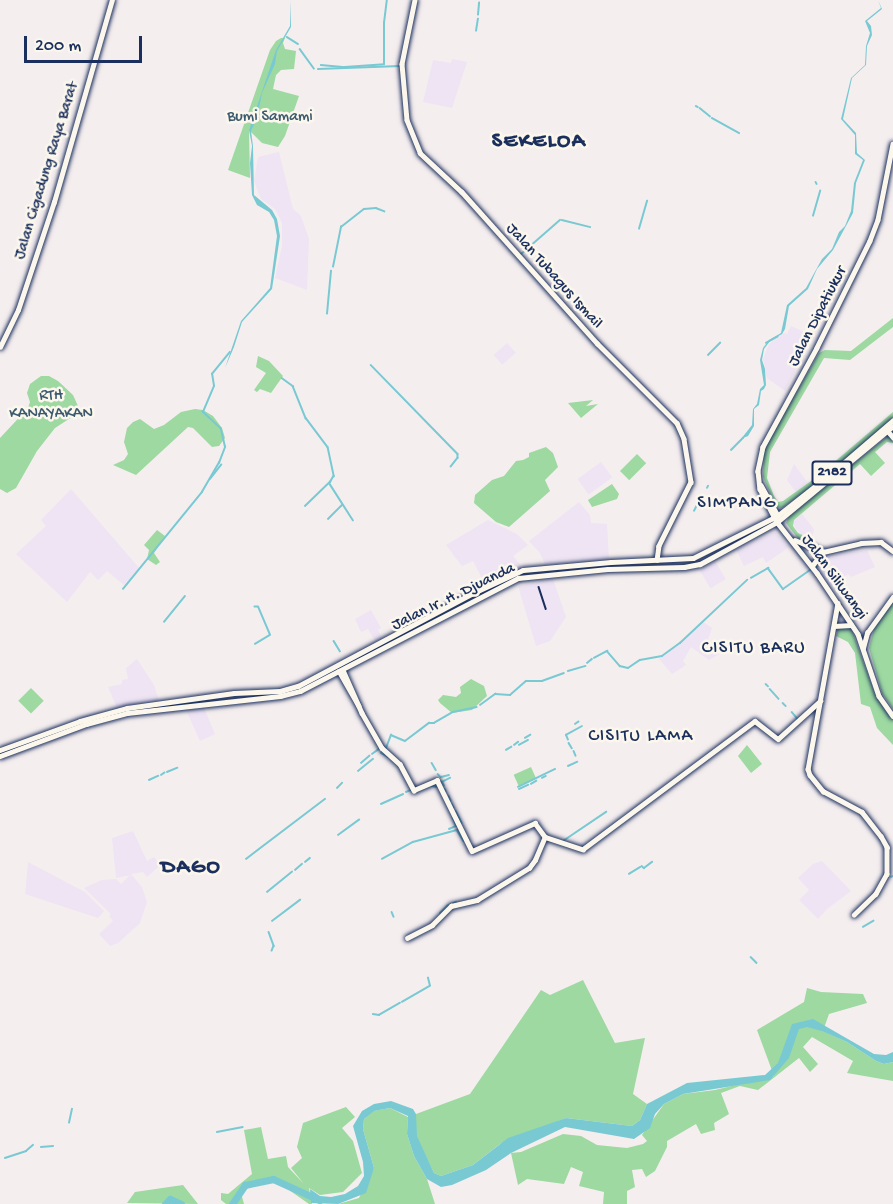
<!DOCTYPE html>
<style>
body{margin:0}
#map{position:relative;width:893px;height:1204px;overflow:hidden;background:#f5eeef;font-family:"Gochi Hand",sans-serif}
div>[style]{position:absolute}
.built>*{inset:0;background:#eee4f3;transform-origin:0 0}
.green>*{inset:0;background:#9dd9a1;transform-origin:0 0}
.water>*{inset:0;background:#79c9d3}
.stream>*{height:1.5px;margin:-0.75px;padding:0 0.75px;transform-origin:0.75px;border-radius:0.75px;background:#79c9d3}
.river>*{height:7px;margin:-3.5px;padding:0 3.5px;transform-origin:3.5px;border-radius:3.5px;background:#79c9d3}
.roads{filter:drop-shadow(0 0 2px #1b2f5e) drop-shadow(0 0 2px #1b2f5e)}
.secondary>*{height:4.5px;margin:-2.25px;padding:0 2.25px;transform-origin:2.25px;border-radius:2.25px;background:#fbf7ec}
.primary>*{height:5px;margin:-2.5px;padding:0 2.5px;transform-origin:2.5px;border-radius:2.5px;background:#fbf7ec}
.rail>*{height:1.5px;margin:-0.75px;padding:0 0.75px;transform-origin:0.75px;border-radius:0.75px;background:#1b2f5e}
span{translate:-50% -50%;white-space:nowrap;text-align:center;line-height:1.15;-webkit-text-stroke:5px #fbf7ec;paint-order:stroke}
.shield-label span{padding:2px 4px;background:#fbf7ec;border:2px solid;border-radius:4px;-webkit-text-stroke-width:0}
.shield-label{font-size:15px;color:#1b2f5e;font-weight:700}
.park-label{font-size:16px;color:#3c5a6f}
.street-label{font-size:16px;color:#1b2f5e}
.neighbourhood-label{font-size:18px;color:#1b2f5e;letter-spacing:1.5px}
.district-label{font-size:22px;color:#1b2f5e;font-weight:700;letter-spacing:1.5px}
.scale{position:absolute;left:24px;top:36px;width:118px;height:27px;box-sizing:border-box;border:3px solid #1b2f5e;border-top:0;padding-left:8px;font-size:18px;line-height:21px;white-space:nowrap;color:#1b2f5e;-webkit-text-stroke:4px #fbf7ec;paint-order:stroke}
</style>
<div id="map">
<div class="built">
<div style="clip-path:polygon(452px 59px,467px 62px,452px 108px,423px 102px,433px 60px,451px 63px)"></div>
<div style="clip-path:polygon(279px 152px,293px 209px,301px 216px,309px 239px,307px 290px,275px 278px,282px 246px,282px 223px,275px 209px,261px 199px,254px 181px,258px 157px)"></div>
<div style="clip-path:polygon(791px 326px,813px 336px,785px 391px,767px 378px,763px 359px,769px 344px,783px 333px,787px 334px)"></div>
<div style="left:507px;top:343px;width:13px;height:18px;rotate:48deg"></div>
<div style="left:601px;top:462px;width:19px;height:29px;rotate:54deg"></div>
<div style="clip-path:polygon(794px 464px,808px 483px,796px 492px,787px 480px)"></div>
<div style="clip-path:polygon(71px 489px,140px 569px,124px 585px,107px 571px,98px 580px,90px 572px,67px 602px,16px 554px,46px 526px,41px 520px)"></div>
<div style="clip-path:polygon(579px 502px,590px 515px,591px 523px,607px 524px,609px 560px,545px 564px,540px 553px,529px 541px)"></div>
<div style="clip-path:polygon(802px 514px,814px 529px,812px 539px,801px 534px,794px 526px,794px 521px)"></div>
<div style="clip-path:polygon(488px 520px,517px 534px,528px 545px,513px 556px,522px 567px,485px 584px,473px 561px,462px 566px,446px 545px)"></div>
<div style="clip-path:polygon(775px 532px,789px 547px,766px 563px,763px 557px,744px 566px,736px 549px)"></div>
<div style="clip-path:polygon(867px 550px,875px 567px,851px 577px,848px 574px,830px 586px,816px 566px,820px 557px)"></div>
<div style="left:715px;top:561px;width:21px;height:18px;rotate:59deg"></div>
<div style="clip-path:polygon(553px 579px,566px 617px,550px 641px,536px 646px,518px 586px)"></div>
<div style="clip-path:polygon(371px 610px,381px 628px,378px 630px,382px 638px,375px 641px,368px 629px,361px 632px,355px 619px)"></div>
<div style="clip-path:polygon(702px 621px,712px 628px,707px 643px,719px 654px,709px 660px,691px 647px,683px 661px,686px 665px,672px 674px,659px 659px,679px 645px)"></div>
<div style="clip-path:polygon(137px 659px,154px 685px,159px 701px,117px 708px,108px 687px,122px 684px,122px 680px,128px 679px,126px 668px)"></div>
<div style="clip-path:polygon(204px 708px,215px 734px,200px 741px,186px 710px)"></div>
<div style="clip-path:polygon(133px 831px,147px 861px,154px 857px,160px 865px,147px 877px,143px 872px,131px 874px,142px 887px,147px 902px,140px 923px,118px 943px,110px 946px,99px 934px,113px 921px,109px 916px,111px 914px,84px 888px,102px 880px,116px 879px,121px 884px,130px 875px,116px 878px,112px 838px)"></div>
<div style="clip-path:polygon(822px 861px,851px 891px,827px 909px,818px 919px,799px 900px,809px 890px,798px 878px,813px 864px)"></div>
<div style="clip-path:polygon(28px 862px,85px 892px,104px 911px,98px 918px,25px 894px)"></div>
</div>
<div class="green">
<div style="clip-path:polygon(281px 38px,285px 38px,283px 43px,285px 49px,296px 51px,294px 69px,281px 70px,276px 75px,273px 89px,299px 96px,285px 136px,278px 147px,262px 143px,249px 130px,250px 178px,228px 170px,270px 50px,276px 41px)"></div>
<div style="clip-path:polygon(893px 318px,893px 327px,850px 360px,824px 358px,770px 452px,767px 478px,774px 496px,778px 502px,783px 501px,818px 476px,893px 412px,893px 419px,823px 479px,782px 508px,776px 507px,763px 477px,764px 449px,819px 353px,825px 350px,851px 351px)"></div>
<div style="clip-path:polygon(258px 356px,269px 361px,283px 376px,271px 393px,260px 389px,257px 392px,254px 390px,266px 373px,256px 367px)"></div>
<div style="clip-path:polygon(41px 376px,49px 376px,58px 381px,73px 395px,78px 406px,72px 417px,55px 428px,37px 451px,16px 488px,7px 493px,0 489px,0 438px,28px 408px,30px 402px,27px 393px,30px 384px)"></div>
<div style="clip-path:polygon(593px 400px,586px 406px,598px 404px,581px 418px,568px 403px)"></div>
<div style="clip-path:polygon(195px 409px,203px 410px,213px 416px,222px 428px,225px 438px,219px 446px,212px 447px,193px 428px,188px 427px,136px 475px,113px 465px,124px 460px,128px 454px,124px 442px,127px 428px,133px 422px,140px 419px,154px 429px,164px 425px,181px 412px)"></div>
<div style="clip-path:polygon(888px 436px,893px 437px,893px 443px,887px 442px,875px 452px,885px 463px,871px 476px,860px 464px,794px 520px,793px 526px,798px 533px,811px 539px,811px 544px,800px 541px,786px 523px,789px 516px)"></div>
<div style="clip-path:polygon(546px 447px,553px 453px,558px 467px,545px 480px,550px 491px,509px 527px,496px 522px,474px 503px,475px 495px,492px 480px,504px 476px,516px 461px,523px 460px,529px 457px,529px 453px)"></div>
<div style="left:637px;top:454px;width:13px;height:24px;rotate:45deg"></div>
<div style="clip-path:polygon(612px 484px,619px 494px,617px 499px,592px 507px,588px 500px)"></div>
<div style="clip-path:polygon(157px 530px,165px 536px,154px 553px,160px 562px,156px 565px,147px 559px,149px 550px,144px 545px)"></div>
<div style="clip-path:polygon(893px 602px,893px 709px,882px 693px,869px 648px,874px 629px)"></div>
<div style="clip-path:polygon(843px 625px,852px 630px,876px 697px,893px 714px,893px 745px,877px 728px,870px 707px,861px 704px,855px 653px,848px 642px,836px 636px,838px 629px)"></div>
<div style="clip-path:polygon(471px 679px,484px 686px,487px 696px,472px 710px,452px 713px,440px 703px,438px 700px,443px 695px,456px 697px,461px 693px,460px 687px)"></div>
<div style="left:31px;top:688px;width:18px;height:18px;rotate:45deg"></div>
<div style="clip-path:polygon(747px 745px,762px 764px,751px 773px,738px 756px)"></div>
<div style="left:531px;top:767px;width:12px;height:19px;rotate:66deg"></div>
<div style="clip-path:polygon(583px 980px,615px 1043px,645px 1038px,633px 1094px,647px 1104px,640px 1120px,632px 1126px,566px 1118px,500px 1144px,473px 1165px,441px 1176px,434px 1173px,416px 1136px,416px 1114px,470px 1094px,541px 990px,550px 995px)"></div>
<div style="clip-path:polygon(807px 988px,821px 992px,863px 994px,867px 1003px,829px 1014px,823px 1031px,847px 1042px,876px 1061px,884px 1064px,893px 1062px,893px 1081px,847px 1073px,853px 1061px,812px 1037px,803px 1047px,818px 1064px,810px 1072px,799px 1058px,758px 1090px,740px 1086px,721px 1093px,729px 1114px,714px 1123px,715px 1130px,701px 1134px,696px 1124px,667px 1141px,667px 1147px,655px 1171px,646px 1177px,642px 1169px,632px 1170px,635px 1187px,627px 1191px,627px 1204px,603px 1204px,604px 1192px,579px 1186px,583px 1172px,571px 1167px,564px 1184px,527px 1179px,518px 1185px,511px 1153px,521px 1152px,563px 1134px,581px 1136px,597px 1145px,627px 1148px,643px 1144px,647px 1141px,642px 1135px,664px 1104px,683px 1094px,715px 1090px,774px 1076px,757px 1030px,804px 1002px)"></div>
<div style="clip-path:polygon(346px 1107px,355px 1117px,342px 1128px,353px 1141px,362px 1173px,343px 1192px,320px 1195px,309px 1188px,312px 1204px,309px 1204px,279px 1183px,265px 1180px,251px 1184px,241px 1193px,244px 1204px,226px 1204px,221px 1200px,221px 1193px,228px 1194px,252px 1174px,244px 1130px,261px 1127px,268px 1159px,286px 1156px,288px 1167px,304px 1184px,291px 1168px,302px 1158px,297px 1147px,303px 1123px)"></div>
<div style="clip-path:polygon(390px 1108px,408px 1117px,407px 1134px,414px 1156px,427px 1179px,435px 1204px,338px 1204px,359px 1198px,374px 1168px,363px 1129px,364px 1119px,373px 1111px)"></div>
<div style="clip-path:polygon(183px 1185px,198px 1204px,127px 1203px,135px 1192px)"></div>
</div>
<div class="water">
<div style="clip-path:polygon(291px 0,291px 27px,277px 51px,275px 64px,262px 93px,257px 118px,251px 131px,253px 146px,254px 195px,272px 210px,277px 219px,280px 236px,272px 289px,242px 322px,234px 347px,225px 368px,241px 321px,270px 288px,277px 236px,274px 220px,269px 212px,257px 205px,252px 195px,250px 163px,252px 146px,249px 130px,276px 50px,290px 26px)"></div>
<div style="clip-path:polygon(878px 0,882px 9px,867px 21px,871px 26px,872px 35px,867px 46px,866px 65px,852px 78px,843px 119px,856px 133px,857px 153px,865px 160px,856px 183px,853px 213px,833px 250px,817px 269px,808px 289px,789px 306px,785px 329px,782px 334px,770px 341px,764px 349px,762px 360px,765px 369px,766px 385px,764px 389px,761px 391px,759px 405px,754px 409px,754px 426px,748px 436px,741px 439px,752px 425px,753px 409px,757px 404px,760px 389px,764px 385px,760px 360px,763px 348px,769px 340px,781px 333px,787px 305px,806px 288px,822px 259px,832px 249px,839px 232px,845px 226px,851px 211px,854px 183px,863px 160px,855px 154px,855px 135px,841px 119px,851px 78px,865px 65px,866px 46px,870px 33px,865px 21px,881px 8px)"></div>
<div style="clip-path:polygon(813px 1019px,874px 1054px,886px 1055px,893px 1052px,893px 1062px,884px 1064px,876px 1061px,847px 1042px,822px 1031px,807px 1027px,799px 1029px,789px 1058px,770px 1080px,683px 1094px,664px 1104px,655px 1114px,650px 1128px,634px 1139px,565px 1127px,511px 1153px,486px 1170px,452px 1185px,441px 1187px,427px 1179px,414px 1156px,407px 1134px,408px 1116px,390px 1108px,374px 1111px,364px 1119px,363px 1129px,374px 1168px,366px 1193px,338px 1204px,311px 1203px,310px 1189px,320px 1196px,331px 1197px,345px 1194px,358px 1186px,364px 1176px,363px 1162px,353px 1126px,362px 1111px,374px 1104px,391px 1101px,413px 1109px,416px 1114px,417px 1136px,434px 1173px,441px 1176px,473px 1165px,508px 1138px,566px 1118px,632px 1126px,640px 1120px,647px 1104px,687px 1083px,765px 1075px,778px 1063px,792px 1024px)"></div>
</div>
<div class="stream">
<div style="left:478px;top:15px;width:12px;rotate:-85deg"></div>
<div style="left:476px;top:31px;width:12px;rotate:-81deg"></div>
<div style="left:287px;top:37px;width:13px;rotate:32deg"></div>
<div style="left:300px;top:49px;width:24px;rotate:54deg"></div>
<div style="left:321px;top:65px;width:24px;rotate:5deg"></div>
<div style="left:345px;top:67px;width:39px;rotate:-4deg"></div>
<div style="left:384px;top:64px;width:41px;rotate:-90deg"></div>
<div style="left:384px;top:23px;width:23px;rotate:-83deg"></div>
<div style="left:318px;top:69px;width:82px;rotate:-2.1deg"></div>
<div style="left:696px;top:106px;width:2px;rotate:27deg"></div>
<div style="left:700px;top:108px;width:13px;rotate:39deg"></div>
<div style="left:712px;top:118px;width:31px;rotate:29deg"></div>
<div style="left:816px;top:182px;width:2px;rotate:63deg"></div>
<div style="left:813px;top:216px;width:26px;rotate:-74deg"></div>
<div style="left:562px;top:220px;width:29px;rotate:14deg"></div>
<div style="left:639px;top:229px;width:29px;rotate:-74deg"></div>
<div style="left:520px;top:255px;width:53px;rotate:-41.2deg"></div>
<div style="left:333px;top:267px;width:41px;rotate:-78.7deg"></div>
<div style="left:341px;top:227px;width:29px;rotate:-38deg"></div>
<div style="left:364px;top:209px;width:12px;rotate:-5deg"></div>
<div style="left:376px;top:208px;width:9px;rotate:21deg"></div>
<div style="left:327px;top:314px;width:43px;rotate:-84.7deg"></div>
<div style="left:766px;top:343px;width:13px;rotate:-29deg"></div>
<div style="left:708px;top:355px;width:17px;rotate:-45deg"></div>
<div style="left:371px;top:365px;width:124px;rotate:45.7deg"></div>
<div style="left:458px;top:454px;width:4px;rotate:90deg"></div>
<div style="left:458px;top:458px;width:11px;rotate:128deg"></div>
<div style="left:282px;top:378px;width:14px;rotate:36deg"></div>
<div style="left:293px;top:386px;width:35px;rotate:68deg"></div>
<div style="left:306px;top:418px;width:36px;rotate:53deg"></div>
<div style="left:328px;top:447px;width:30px;rotate:78deg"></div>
<div style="left:334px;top:476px;width:8px;rotate:120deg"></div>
<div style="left:731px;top:450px;width:17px;rotate:-45deg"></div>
<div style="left:210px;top:479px;width:18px;rotate:-52deg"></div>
<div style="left:330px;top:484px;width:43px;rotate:57.4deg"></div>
<div style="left:707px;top:488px;width:2px;rotate:-63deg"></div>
<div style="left:305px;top:506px;width:35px;rotate:-44deg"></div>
<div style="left:694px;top:511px;width:16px;rotate:-63deg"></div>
<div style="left:328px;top:519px;width:20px;rotate:-45deg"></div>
<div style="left:816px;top:567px;width:2px;rotate:-90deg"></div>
<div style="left:751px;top:578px;width:20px;rotate:-30deg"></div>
<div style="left:768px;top:568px;width:26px;rotate:54deg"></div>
<div style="left:783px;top:589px;width:33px;rotate:-35deg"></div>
<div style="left:123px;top:589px;width:125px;rotate:-50.8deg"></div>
<div style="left:202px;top:492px;width:34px;rotate:-60deg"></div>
<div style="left:219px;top:463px;width:17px;rotate:-69deg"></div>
<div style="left:225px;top:447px;width:18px;rotate:-103deg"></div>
<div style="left:221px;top:429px;width:25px;rotate:-137deg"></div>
<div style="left:203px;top:412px;width:28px;rotate:-67deg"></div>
<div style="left:214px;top:386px;width:12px;rotate:-99deg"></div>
<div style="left:212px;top:374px;width:28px;rotate:-51deg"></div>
<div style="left:164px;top:622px;width:33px;rotate:-51deg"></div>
<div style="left:334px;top:641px;width:12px;rotate:59deg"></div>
<div style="left:255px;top:644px;width:17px;rotate:-31deg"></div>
<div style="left:270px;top:635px;width:30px;rotate:-113deg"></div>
<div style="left:258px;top:607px;width:3px;rotate:180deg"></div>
<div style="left:594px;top:658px;width:15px;rotate:-28deg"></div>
<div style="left:607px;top:651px;width:20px;rotate:49deg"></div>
<div style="left:620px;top:666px;width:8px;rotate:14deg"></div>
<div style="left:628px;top:668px;width:14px;rotate:-34deg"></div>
<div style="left:640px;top:660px;width:22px;rotate:-10deg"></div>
<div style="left:662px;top:656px;width:22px;rotate:-36deg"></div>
<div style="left:680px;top:643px;width:92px;rotate:-43.2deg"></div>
<div style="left:587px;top:663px;width:6px;rotate:-39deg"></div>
<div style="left:568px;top:671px;width:18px;rotate:-16deg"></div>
<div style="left:766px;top:684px;width:3px;rotate:45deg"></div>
<div style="left:770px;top:689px;width:13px;rotate:48deg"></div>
<div style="left:783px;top:703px;width:4px;rotate:45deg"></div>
<div style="left:480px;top:705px;width:19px;rotate:-36deg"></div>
<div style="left:495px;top:694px;width:15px;rotate:4deg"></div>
<div style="left:510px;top:695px;width:21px;rotate:-41deg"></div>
<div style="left:526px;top:681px;width:16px"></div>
<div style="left:542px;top:681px;width:23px;rotate:-20deg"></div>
<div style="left:792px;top:712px;width:8px;rotate:50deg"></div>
<div style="left:575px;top:724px;width:4px;rotate:-34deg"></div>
<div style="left:525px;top:738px;width:6px;rotate:-31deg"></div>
<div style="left:568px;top:740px;width:5px;rotate:-112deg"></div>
<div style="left:566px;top:735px;width:18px;rotate:-29deg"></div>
<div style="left:569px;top:743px;width:6px;rotate:59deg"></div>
<div style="left:514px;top:745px;width:5px;rotate:-37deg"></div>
<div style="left:519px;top:745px;width:10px;rotate:-29deg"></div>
<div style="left:386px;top:748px;width:14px;rotate:-69deg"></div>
<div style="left:391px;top:735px;width:15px;rotate:23deg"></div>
<div style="left:405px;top:741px;width:30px;rotate:-37deg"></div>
<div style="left:429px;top:723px;width:5px"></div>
<div style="left:434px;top:723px;width:22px;rotate:-30deg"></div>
<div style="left:453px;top:712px;width:24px;rotate:-12deg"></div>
<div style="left:506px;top:750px;width:6px;rotate:-31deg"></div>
<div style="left:574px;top:751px;width:5px;rotate:68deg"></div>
<div style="left:381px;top:753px;width:9px;rotate:27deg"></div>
<div style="left:372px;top:754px;width:9px;rotate:-36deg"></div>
<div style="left:361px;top:763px;width:11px;rotate:-41deg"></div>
<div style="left:432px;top:763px;width:8px;rotate:60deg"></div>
<div style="left:568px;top:766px;width:10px;rotate:-24deg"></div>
<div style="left:358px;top:771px;width:19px;rotate:-39deg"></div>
<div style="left:167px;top:772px;width:11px;rotate:-22deg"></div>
<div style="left:438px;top:774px;width:4px;rotate:45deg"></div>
<div style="left:441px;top:777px;width:8px;rotate:-14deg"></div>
<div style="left:161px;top:775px;width:4px;rotate:-34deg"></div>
<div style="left:542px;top:778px;width:4px;rotate:-27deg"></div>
<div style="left:149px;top:780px;width:10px;rotate:-24deg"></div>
<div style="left:531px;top:784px;width:6px;rotate:-31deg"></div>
<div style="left:432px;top:786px;width:6px;rotate:9deg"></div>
<div style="left:444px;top:786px;width:4px;rotate:-117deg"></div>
<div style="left:442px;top:782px;width:9px;rotate:-27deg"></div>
<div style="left:518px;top:787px;width:41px;rotate:-25.9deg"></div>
<div style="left:337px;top:788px;width:7px;rotate:-45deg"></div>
<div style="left:445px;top:789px;width:2px;rotate:63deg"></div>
<div style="left:519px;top:789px;width:10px;rotate:-24deg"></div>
<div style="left:406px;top:792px;width:5px;rotate:-22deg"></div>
<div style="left:411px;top:790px;width:3px;rotate:-108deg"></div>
<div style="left:449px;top:796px;width:5px;rotate:68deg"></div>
<div style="left:381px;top:804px;width:24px;rotate:-24deg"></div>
<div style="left:452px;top:804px;width:4px;rotate:63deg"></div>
<div style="left:456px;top:811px;width:13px;rotate:63deg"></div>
<div style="left:449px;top:829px;width:8px;rotate:-23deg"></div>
<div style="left:456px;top:826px;width:9px;rotate:-111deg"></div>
<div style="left:338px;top:835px;width:26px;rotate:-36deg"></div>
<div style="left:563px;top:841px;width:52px;rotate:-34deg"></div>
<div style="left:473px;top:853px;width:14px;rotate:-25deg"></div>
<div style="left:246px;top:859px;width:99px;rotate:-37.2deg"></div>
<div style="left:382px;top:859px;width:35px;rotate:-29deg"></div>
<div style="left:413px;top:842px;width:46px;rotate:-15.3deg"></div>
<div style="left:457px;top:830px;width:13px;rotate:58deg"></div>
<div style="left:305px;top:862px;width:6px;rotate:-39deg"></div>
<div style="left:642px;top:866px;width:3px;rotate:45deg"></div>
<div style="left:644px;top:868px;width:10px;rotate:-37deg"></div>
<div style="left:295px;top:870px;width:9px;rotate:-41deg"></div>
<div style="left:629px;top:874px;width:13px;rotate:-32deg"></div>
<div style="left:891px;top:877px;width:2px;rotate:-27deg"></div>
<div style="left:267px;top:892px;width:32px;rotate:-39deg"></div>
<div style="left:392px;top:912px;width:5px;rotate:68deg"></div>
<div style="left:440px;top:913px;width:10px;rotate:-45deg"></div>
<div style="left:447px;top:906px;width:10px;rotate:-24deg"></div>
<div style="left:272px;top:921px;width:35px;rotate:-37deg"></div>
<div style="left:863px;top:927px;width:12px;rotate:-31deg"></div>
<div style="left:269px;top:932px;width:15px;rotate:70deg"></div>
<div style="left:274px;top:946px;width:5px;rotate:112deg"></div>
<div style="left:751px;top:957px;width:8px;rotate:45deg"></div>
<div style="left:402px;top:1002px;width:32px;rotate:-30deg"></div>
<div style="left:430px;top:986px;width:8px;rotate:-104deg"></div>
<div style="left:373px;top:1014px;width:6px;rotate:9deg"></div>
<div style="left:379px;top:1015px;width:24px;rotate:-30deg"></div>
<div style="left:69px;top:1123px;width:14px;rotate:-78deg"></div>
<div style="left:217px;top:1132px;width:26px;rotate:-11deg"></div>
<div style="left:41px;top:1147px;width:12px;rotate:-5deg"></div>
<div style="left:5px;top:1158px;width:22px;rotate:-18deg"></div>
<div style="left:26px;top:1151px;width:9px;rotate:-41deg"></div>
</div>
<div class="river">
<div style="left:165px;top:1204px;width:7px;rotate:-45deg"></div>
<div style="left:170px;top:1199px;width:12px;rotate:24deg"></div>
<div style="left:232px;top:1204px;width:23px;rotate:-56deg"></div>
<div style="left:245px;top:1185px;width:29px;rotate:-12deg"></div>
<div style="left:273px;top:1179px;width:51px;rotate:24.5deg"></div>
</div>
<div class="roads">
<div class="secondary">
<div style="left:415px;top:0;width:65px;rotate:101.5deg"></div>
<div style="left:402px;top:64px;width:56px;rotate:84.9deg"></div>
<div style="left:407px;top:120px;width:35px;rotate:68deg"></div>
<div style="left:420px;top:153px;width:57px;rotate:42.9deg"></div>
<div style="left:462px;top:192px;width:203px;rotate:48.2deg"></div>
<div style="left:597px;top:343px;width:113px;rotate:45deg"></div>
<div style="left:677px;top:423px;width:17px;rotate:66deg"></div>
<div style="left:684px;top:439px;width:44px;rotate:80.8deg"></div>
<div style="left:691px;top:482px;width:72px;rotate:116.6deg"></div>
<div style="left:659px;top:546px;width:14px;rotate:98deg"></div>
<div style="left:893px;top:144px;width:77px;rotate:101.2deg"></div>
<div style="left:878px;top:220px;width:22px;rotate:111deg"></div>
<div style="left:870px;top:241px;width:119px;rotate:116.4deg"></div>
<div style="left:817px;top:348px;width:113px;rotate:118.6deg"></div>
<div style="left:763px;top:447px;width:25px;rotate:102deg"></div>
<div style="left:758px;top:471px;width:18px;rotate:84deg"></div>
<div style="left:760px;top:489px;width:37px;rotate:63deg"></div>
<div style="left:777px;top:522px;width:65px;rotate:51.9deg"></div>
<div style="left:817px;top:573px;width:73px;rotate:56.1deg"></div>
<div style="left:858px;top:634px;width:65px;rotate:71.3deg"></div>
<div style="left:879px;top:696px;width:24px;rotate:55deg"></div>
<div style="left:0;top:347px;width:41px;rotate:-64.1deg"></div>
<div style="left:18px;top:310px;width:114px;rotate:-71.6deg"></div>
<div style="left:54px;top:202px;width:210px;rotate:-74deg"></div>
<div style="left:886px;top:429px;width:11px;rotate:49deg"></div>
<div style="left:761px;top:485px;width:35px;rotate:61deg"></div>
<div style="left:795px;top:540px;width:30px;rotate:23deg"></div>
<div style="left:812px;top:566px;width:18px;rotate:-52deg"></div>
<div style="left:823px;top:552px;width:39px;rotate:-13deg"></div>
<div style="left:861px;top:543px;width:20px;rotate:-3deg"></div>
<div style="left:881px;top:542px;width:15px;rotate:37deg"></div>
<div style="left:838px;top:603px;width:169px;rotate:100.2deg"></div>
<div style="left:808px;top:769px;width:6px;rotate:72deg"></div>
<div style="left:810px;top:775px;width:21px;rotate:51deg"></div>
<div style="left:823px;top:791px;width:44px;rotate:28.3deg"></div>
<div style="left:862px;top:812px;width:31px;rotate:52deg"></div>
<div style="left:881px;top:836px;width:13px;rotate:61deg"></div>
<div style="left:887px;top:847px;width:27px;rotate:90deg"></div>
<div style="left:887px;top:874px;width:23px;rotate:119deg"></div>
<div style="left:876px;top:894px;width:30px;rotate:136deg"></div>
<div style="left:834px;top:626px;width:17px;rotate:-3deg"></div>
<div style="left:863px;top:648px;width:16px;rotate:-75deg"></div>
<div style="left:867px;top:633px;width:44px;rotate:-54.2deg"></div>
<div style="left:343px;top:670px;width:47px;rotate:66.2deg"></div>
<div style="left:362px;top:713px;width:40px;rotate:60.3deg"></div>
<div style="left:382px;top:748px;width:24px;rotate:42deg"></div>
<div style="left:400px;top:764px;width:30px;rotate:62deg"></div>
<div style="left:414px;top:790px;width:25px;rotate:-23deg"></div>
<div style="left:437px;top:780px;width:79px;rotate:63.8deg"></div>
<div style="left:472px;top:851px;width:69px;rotate:-24deg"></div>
<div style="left:535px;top:823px;width:17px;rotate:54deg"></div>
<div style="left:545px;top:837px;width:40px;rotate:18deg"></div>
<div style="left:583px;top:849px;width:214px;rotate:-36.7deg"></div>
<div style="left:755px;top:721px;width:29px;rotate:38deg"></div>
<div style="left:778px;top:739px;width:57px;rotate:-42.1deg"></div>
<div style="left:339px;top:671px;width:40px;rotate:60.3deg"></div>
<div style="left:407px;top:938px;width:28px;rotate:-27deg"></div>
<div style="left:432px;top:925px;width:27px;rotate:-45deg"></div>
<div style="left:451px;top:906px;width:27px;rotate:-13deg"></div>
<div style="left:477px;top:900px;width:61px;rotate:-31.6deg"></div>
<div style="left:529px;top:868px;width:10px;rotate:-53deg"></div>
<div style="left:535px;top:860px;width:25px;rotate:-67deg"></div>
</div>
<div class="primary">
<div style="left:0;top:750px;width:85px;rotate:-19.9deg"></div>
<div style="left:80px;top:721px;width:49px;rotate:-15.5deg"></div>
<div style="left:127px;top:708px;width:108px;rotate:-8deg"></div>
<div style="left:234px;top:693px;width:46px;rotate:-2.5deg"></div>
<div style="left:280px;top:691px;width:19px;rotate:-16deg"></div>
<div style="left:298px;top:686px;width:196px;rotate:-28deg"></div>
<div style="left:471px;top:594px;width:57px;rotate:-24.8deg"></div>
<div style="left:523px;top:570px;width:88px;rotate:-5.2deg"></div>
<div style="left:611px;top:562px;width:82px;rotate:-2.8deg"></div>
<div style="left:693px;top:558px;width:94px;rotate:-26.6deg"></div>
<div style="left:777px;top:516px;width:73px;rotate:-38.3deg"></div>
<div style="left:834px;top:471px;width:78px;rotate:-40.8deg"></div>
<div style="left:0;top:756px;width:92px;rotate:-20.4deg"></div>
<div style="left:86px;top:724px;width:42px;rotate:-15deg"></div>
<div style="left:127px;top:713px;width:154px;rotate:-6.3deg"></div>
<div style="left:280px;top:696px;width:21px;rotate:-14deg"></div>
<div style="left:300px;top:691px;width:246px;rotate:-27.4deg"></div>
<div style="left:518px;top:578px;width:90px;rotate:-5.7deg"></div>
<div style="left:608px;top:569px;width:76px;rotate:-1.5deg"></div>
<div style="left:684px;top:567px;width:16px;rotate:-11deg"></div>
<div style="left:700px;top:564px;width:88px;rotate:-28.6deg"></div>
<div style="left:777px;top:522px;width:151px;rotate:-39.6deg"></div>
</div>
</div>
<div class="rail">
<div style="left:539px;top:587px;width:23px;rotate:72deg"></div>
</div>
<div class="shield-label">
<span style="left:832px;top:473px">2182</span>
</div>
<div class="park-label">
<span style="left:270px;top:118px">Bumi Samami</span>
<span style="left:51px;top:406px">RTH<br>KANAYAKAN</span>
</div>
<div class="street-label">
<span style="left:48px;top:171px;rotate:-73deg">Jalan Cigadung Raya Barat</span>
<span style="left:553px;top:277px;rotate:48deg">Jalan Tubagus Ismail</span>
<span style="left:819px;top:317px;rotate:-63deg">Jalan Dipatiukur</span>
<span style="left:833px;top:578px;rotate:54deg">Jalan Siliwangi</span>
<span style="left:454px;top:598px;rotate:-26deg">Jalan Ir. H. Djuanda</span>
</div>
<div class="neighbourhood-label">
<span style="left:737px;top:504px">SIMPANG</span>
<span style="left:754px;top:649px">CISITU BARU</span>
<span style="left:641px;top:737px">CISITU LAMA</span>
</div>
<div class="district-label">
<span style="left:539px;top:143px">SEKELOA</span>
<span style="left:191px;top:869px">DAGO</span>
</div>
<div class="scale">200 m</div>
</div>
